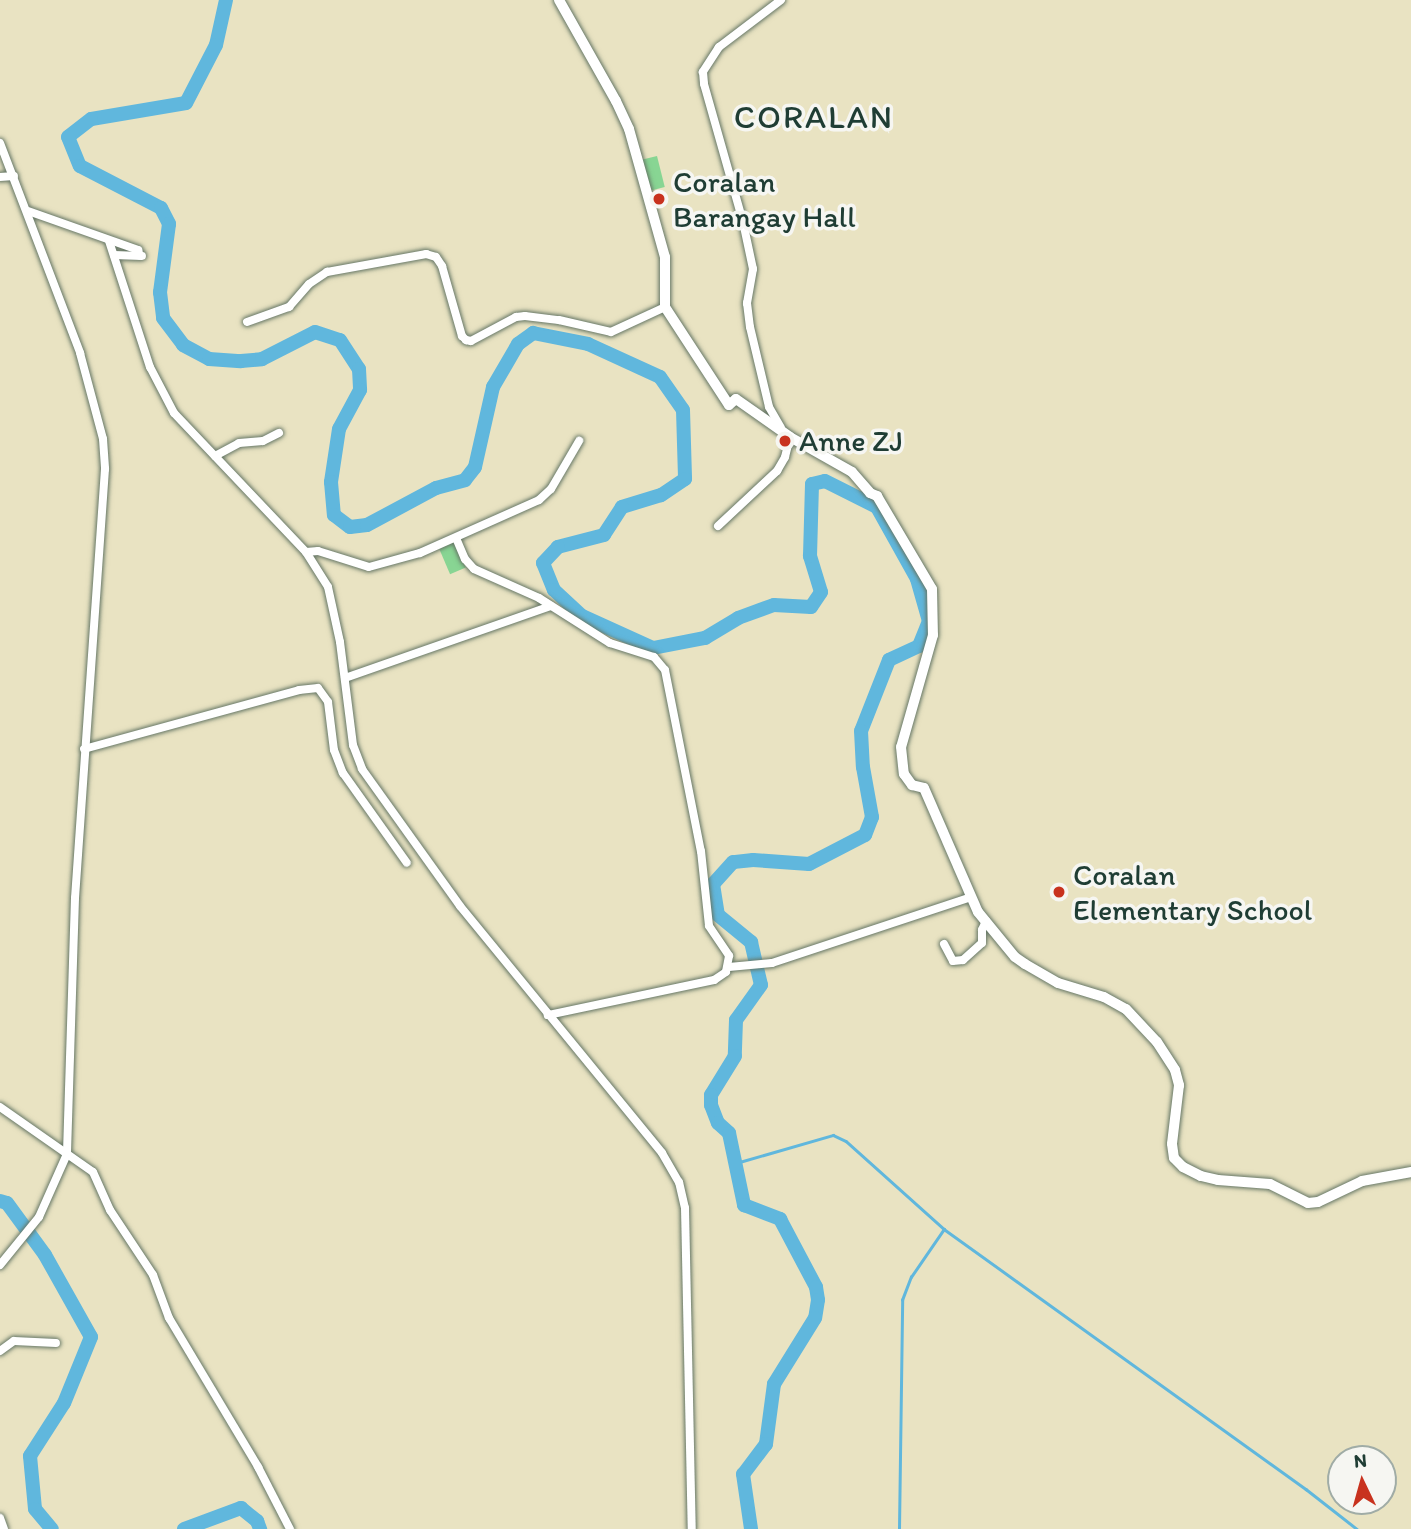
<!DOCTYPE html>
<style>
body{margin:0}
#map{position:relative;width:1411px;height:1529px;overflow:hidden;background:#e9e3c2;font-family:Itim,sans-serif}
div>[style]{position:absolute}
.green>*{inset:0;background:#88d593;transform-origin:0 0}
.stream>*{height:2.5px;margin:-1.25px;padding:0 1.25px;transform-origin:1.25px;border-radius:1.25px;background:#60b7dd}
.river>*{height:14px;margin:-7px;padding:0 7px;transform-origin:7px;border-radius:7px;background:#60b7dd}
.roads{filter:drop-shadow(0 0 2px #676) drop-shadow(0 0 2px #676)}
.street>*{height:8px;margin:-4px;padding:0 4px;transform-origin:4px;border-radius:4px;background:#fff}
.secondary>*{height:10px;margin:-5px;padding:0 5px;transform-origin:5px;border-radius:5px;background:#fff}
.dots>*{width:19px;height:19px;translate:-50% -50%;box-sizing:border-box;border:4px solid #f6f6f2;border-radius:50%}
span{translate:-50% -50%;white-space:nowrap;text-align:center;line-height:1.15;-webkit-text-stroke:7px #f6f6f2;paint-order:stroke}
.poi-label{font-size:30px;color:#1f3d34}
.left{translate:0 -50%;text-align:left}
.quarter-label{font-size:33px;color:#1f3d34;letter-spacing:2px}
.north{position:absolute;left:1327px;top:1445px;width:70px;height:70px;box-sizing:border-box;background:#f6f6f2;border:2px solid #a0aca6;border-radius:50%;rotate:355deg;font-size:19px;font-weight:700;line-height:28px;text-align:center;color:#1f3d34}
.north::after{content:'';display:block;margin:auto;width:24px;height:32px;background:#c8321e;clip-path:polygon(50% 0,100% 100%,50% 72%,0 100%)}
</style>
<div id="map">
<div class="green">
<div style="left:657px;top:156px;width:32px;height:19px;rotate:76deg"></div>
<div style="left:454px;top:540px;width:30px;height:17px;rotate:67deg"></div>
</div>
<div class="stream">
<div style="left:736px;top:1163px;width:101px;rotate:-16.1deg"></div>
<div style="left:833px;top:1135px;width:14px;rotate:25deg"></div>
<div style="left:846px;top:1141px;width:132px;rotate:41.9deg"></div>
<div style="left:944px;top:1229px;width:446px;rotate:35.7deg"></div>
<div style="left:1306px;top:1489px;width:65px;rotate:38.1deg"></div>
<div style="left:899px;top:1529px;width:229px;rotate:-89.2deg"></div>
<div style="left:902px;top:1300px;width:25px;rotate:-69deg"></div>
<div style="left:911px;top:1277px;width:58px;rotate:-55.5deg"></div>
</div>
<div class="river">
<div style="left:226px;top:0;width:46px;rotate:102.5deg"></div>
<div style="left:216px;top:45px;width:65px;rotate:117.3deg"></div>
<div style="left:186px;top:103px;width:96px;rotate:170.4deg"></div>
<div style="left:91px;top:119px;width:29px;rotate:142deg"></div>
<div style="left:68px;top:137px;width:31px;rotate:68deg"></div>
<div style="left:80px;top:166px;width:91px;rotate:27.4deg"></div>
<div style="left:161px;top:208px;width:18px;rotate:63deg"></div>
<div style="left:169px;top:224px;width:69px;rotate:97.5deg"></div>
<div style="left:160px;top:292px;width:26px;rotate:83deg"></div>
<div style="left:163px;top:318px;width:34px;rotate:53deg"></div>
<div style="left:183px;top:345px;width:30px;rotate:28deg"></div>
<div style="left:209px;top:359px;width:32px;rotate:4deg"></div>
<div style="left:241px;top:361px;width:21px;rotate:-5deg"></div>
<div style="left:262px;top:359px;width:59px;rotate:-27deg"></div>
<div style="left:315px;top:332px;width:26px;rotate:18deg"></div>
<div style="left:340px;top:340px;width:35px;rotate:57deg"></div>
<div style="left:359px;top:369px;width:21px;rotate:87deg"></div>
<div style="left:360px;top:390px;width:44px;rotate:118.3deg"></div>
<div style="left:339px;top:429px;width:54px;rotate:98.6deg"></div>
<div style="left:331px;top:482px;width:33px;rotate:85deg"></div>
<div style="left:334px;top:515px;width:20px;rotate:37deg"></div>
<div style="left:350px;top:527px;width:17px;rotate:-7deg"></div>
<div style="left:367px;top:525px;width:78px;rotate:-28.2deg"></div>
<div style="left:436px;top:488px;width:30px;rotate:-15deg"></div>
<div style="left:465px;top:480px;width:16px;rotate:-52deg"></div>
<div style="left:475px;top:467px;width:82px;rotate:-77.3deg"></div>
<div style="left:493px;top:387px;width:50px;rotate:-59.8deg"></div>
<div style="left:518px;top:344px;width:19px;rotate:-36deg"></div>
<div style="left:533px;top:333px;width:56px;rotate:11.3deg"></div>
<div style="left:588px;top:344px;width:79px;rotate:24.6deg"></div>
<div style="left:660px;top:377px;width:40px;rotate:55.1deg"></div>
<div style="left:683px;top:410px;width:69px;rotate:88.3deg"></div>
<div style="left:685px;top:479px;width:29px;rotate:146deg"></div>
<div style="left:661px;top:495px;width:41px;rotate:162.9deg"></div>
<div style="left:622px;top:507px;width:33px;rotate:123deg"></div>
<div style="left:604px;top:535px;width:48px;rotate:165.4deg"></div>
<div style="left:558px;top:547px;width:22px;rotate:133deg"></div>
<div style="left:543px;top:563px;width:29px;rotate:68deg"></div>
<div style="left:554px;top:590px;width:38px;rotate:43deg"></div>
<div style="left:582px;top:616px;width:78px;rotate:24.3deg"></div>
<div style="left:653px;top:648px;width:53px;rotate:-10.9deg"></div>
<div style="left:705px;top:638px;width:39px;rotate:-31deg"></div>
<div style="left:738px;top:618px;width:38px;rotate:-20deg"></div>
<div style="left:774px;top:605px;width:37px;rotate:3deg"></div>
<div style="left:811px;top:607px;width:18px;rotate:-56deg"></div>
<div style="left:821px;top:592px;width:38px;rotate:-107deg"></div>
<div style="left:810px;top:556px;width:72px;rotate:-88.4deg"></div>
<div style="left:812px;top:484px;width:13px;rotate:-13deg"></div>
<div style="left:825px;top:481px;width:58px;rotate:26.6deg"></div>
<div style="left:877px;top:507px;width:82px;rotate:60.9deg"></div>
<div style="left:917px;top:579px;width:44px;rotate:74.1deg"></div>
<div style="left:929px;top:621px;width:27px;rotate:112deg"></div>
<div style="left:919px;top:646px;width:33px;rotate:155deg"></div>
<div style="left:889px;top:660px;width:76px;rotate:111.5deg"></div>
<div style="left:861px;top:731px;width:36px;rotate:87deg"></div>
<div style="left:863px;top:767px;width:51px;rotate:79.8deg"></div>
<div style="left:872px;top:817px;width:19px;rotate:111deg"></div>
<div style="left:865px;top:835px;width:63px;rotate:152.6deg"></div>
<div style="left:809px;top:864px;width:56px;rotate:-175.9deg"></div>
<div style="left:753px;top:860px;width:20px;rotate:174deg"></div>
<div style="left:733px;top:862px;width:30px;rotate:132deg"></div>
<div style="left:713px;top:884px;width:31px;rotate:81deg"></div>
<div style="left:718px;top:915px;width:43px;rotate:39.3deg"></div>
<div style="left:751px;top:942px;width:44px;rotate:76.9deg"></div>
<div style="left:761px;top:985px;width:43px;rotate:125.5deg"></div>
<div style="left:736px;top:1020px;width:36px;rotate:92deg"></div>
<div style="left:735px;top:1056px;width:46px;rotate:121.6deg"></div>
<div style="left:711px;top:1095px;width:10px;rotate:90deg"></div>
<div style="left:711px;top:1105px;width:19px;rotate:69deg"></div>
<div style="left:718px;top:1123px;width:15px;rotate:42deg"></div>
<div style="left:729px;top:1133px;width:74px;rotate:78.2deg"></div>
<div style="left:744px;top:1205px;width:39px;rotate:21deg"></div>
<div style="left:780px;top:1219px;width:77px;rotate:62.1deg"></div>
<div style="left:816px;top:1287px;width:13px;rotate:81deg"></div>
<div style="left:818px;top:1300px;width:18px;rotate:99deg"></div>
<div style="left:815px;top:1318px;width:78px;rotate:121.8deg"></div>
<div style="left:774px;top:1384px;width:61px;rotate:97.6deg"></div>
<div style="left:766px;top:1444px;width:38px;rotate:127deg"></div>
<div style="left:743px;top:1474px;width:56px;rotate:81.7deg"></div>
<div style="left:0;top:1201px;width:7px;rotate:16deg"></div>
<div style="left:7px;top:1203px;width:64px;rotate:53.8deg"></div>
<div style="left:45px;top:1255px;width:94px;rotate:60.7deg"></div>
<div style="left:91px;top:1337px;width:71px;rotate:112.2deg"></div>
<div style="left:64px;top:1403px;width:63px;rotate:122.7deg"></div>
<div style="left:30px;top:1456px;width:53px;rotate:84.6deg"></div>
<div style="left:35px;top:1509px;width:26px;rotate:50deg"></div>
<div style="left:184px;top:1529px;width:61px;rotate:-20.2deg"></div>
<div style="left:241px;top:1508px;width:21px;rotate:39deg"></div>
<div style="left:257px;top:1521px;width:9px;rotate:69deg"></div>
</div>
<div class="roads">
<div class="street">
<div style="left:781px;top:0;width:78px;rotate:142.8deg"></div>
<div style="left:719px;top:47px;width:30px;rotate:123deg"></div>
<div style="left:703px;top:72px;width:12px;rotate:85deg"></div>
<div style="left:704px;top:84px;width:143px;rotate:74.2deg"></div>
<div style="left:743px;top:222px;width:48px;rotate:78deg"></div>
<div style="left:753px;top:269px;width:35px;rotate:100deg"></div>
<div style="left:747px;top:303px;width:24px;rotate:83deg"></div>
<div style="left:750px;top:327px;width:82px;rotate:76.6deg"></div>
<div style="left:769px;top:407px;width:24px;rotate:60deg"></div>
<div style="left:0;top:143px;width:225px;rotate:69.1deg"></div>
<div style="left:80px;top:353px;width:89px;rotate:75deg"></div>
<div style="left:103px;top:439px;width:30px;rotate:86deg"></div>
<div style="left:105px;top:469px;width:430px;rotate:94deg"></div>
<div style="left:75px;top:898px;width:256px;rotate:91.8deg"></div>
<div style="left:67px;top:1154px;width:69px;rotate:114deg"></div>
<div style="left:39px;top:1217px;width:62px;rotate:129.1deg"></div>
<div style="left:0;top:177px;width:14px;rotate:-4deg"></div>
<div style="left:28px;top:211px;width:117px;rotate:19.5deg"></div>
<div style="left:138px;top:250px;width:6px;rotate:72deg"></div>
<div style="left:109px;top:241px;width:133px;rotate:72deg"></div>
<div style="left:150px;top:367px;width:52px;rotate:62.4deg"></div>
<div style="left:174px;top:413px;width:192px;rotate:46.5deg"></div>
<div style="left:306px;top:552px;width:41px;rotate:57.8deg"></div>
<div style="left:328px;top:587px;width:56px;rotate:77.7deg"></div>
<div style="left:340px;top:642px;width:104px;rotate:82.8deg"></div>
<div style="left:353px;top:745px;width:26px;rotate:69deg"></div>
<div style="left:362px;top:769px;width:168px;rotate:54.4deg"></div>
<div style="left:460px;top:906px;width:319px;rotate:50.7deg"></div>
<div style="left:662px;top:1153px;width:34px;rotate:60deg"></div>
<div style="left:679px;top:1182px;width:27px;rotate:77deg"></div>
<div style="left:685px;top:1208px;width:321px;rotate:88.8deg"></div>
<div style="left:114px;top:255px;width:28px;rotate:2deg"></div>
<div style="left:247px;top:322px;width:45px;rotate:-19.7deg"></div>
<div style="left:289px;top:307px;width:30px;rotate:-49deg"></div>
<div style="left:309px;top:284px;width:22px;rotate:-34deg"></div>
<div style="left:327px;top:272px;width:101px;rotate:-10.3deg"></div>
<div style="left:426px;top:254px;width:10px;rotate:17deg"></div>
<div style="left:436px;top:257px;width:11px;rotate:56deg"></div>
<div style="left:442px;top:266px;width:73px;rotate:74.1deg"></div>
<div style="left:462px;top:336px;width:6px;rotate:45deg"></div>
<div style="left:466px;top:340px;width:5px;rotate:11deg"></div>
<div style="left:471px;top:341px;width:51px;rotate:-28.1deg"></div>
<div style="left:516px;top:317px;width:9px;rotate:-6deg"></div>
<div style="left:525px;top:316px;width:34px;rotate:7deg"></div>
<div style="left:559px;top:320px;width:53px;rotate:13deg"></div>
<div style="left:611px;top:332px;width:60px;rotate:-24.8deg"></div>
<div style="left:215px;top:456px;width:27px;rotate:-28deg"></div>
<div style="left:239px;top:443px;width:24px;rotate:-5deg"></div>
<div style="left:263px;top:441px;width:18px;rotate:-27deg"></div>
<div style="left:718px;top:526px;width:81px;rotate:-43deg"></div>
<div style="left:777px;top:471px;width:16px;rotate:-60deg"></div>
<div style="left:785px;top:457px;width:21px;rotate:-76deg"></div>
<div style="left:456px;top:538px;width:23px;rotate:67deg"></div>
<div style="left:465px;top:559px;width:13px;rotate:48deg"></div>
<div style="left:474px;top:569px;width:71px;rotate:24deg"></div>
<div style="left:539px;top:598px;width:84px;rotate:32.4deg"></div>
<div style="left:610px;top:643px;width:46px;rotate:17.7deg"></div>
<div style="left:654px;top:657px;width:17px;rotate:50deg"></div>
<div style="left:665px;top:670px;width:185px;rotate:78.8deg"></div>
<div style="left:701px;top:851px;width:75px;rotate:83.9deg"></div>
<div style="left:709px;top:926px;width:36px;rotate:56deg"></div>
<div style="left:729px;top:956px;width:16px;rotate:101deg"></div>
<div style="left:726px;top:972px;width:14px;rotate:146deg"></div>
<div style="left:714px;top:980px;width:170px;rotate:168.1deg"></div>
<div style="left:306px;top:552px;width:12px;rotate:-5deg"></div>
<div style="left:318px;top:551px;width:53px;rotate:17.4deg"></div>
<div style="left:369px;top:567px;width:53px;rotate:-15.4deg"></div>
<div style="left:420px;top:553px;width:130px;rotate:-24deg"></div>
<div style="left:539px;top:500px;width:16px;rotate:-43deg"></div>
<div style="left:551px;top:489px;width:56px;rotate:-59.7deg"></div>
<div style="left:345px;top:678px;width:218px;rotate:-19.3deg"></div>
<div style="left:84px;top:749px;width:223px;rotate:-15.3deg"></div>
<div style="left:299px;top:690px;width:19px;rotate:-6deg"></div>
<div style="left:318px;top:688px;width:17px;rotate:54deg"></div>
<div style="left:328px;top:702px;width:48px;rotate:82.9deg"></div>
<div style="left:334px;top:750px;width:25px;rotate:69deg"></div>
<div style="left:343px;top:773px;width:110px;rotate:54.6deg"></div>
<div style="left:944px;top:944px;width:19px;rotate:62deg"></div>
<div style="left:953px;top:961px;width:10px;rotate:-6deg"></div>
<div style="left:963px;top:960px;width:25px;rotate:-42deg"></div>
<div style="left:982px;top:943px;width:13px;rotate:-90deg"></div>
<div style="left:982px;top:930px;width:10px;rotate:-66deg"></div>
<div style="left:729px;top:967px;width:43px;rotate:-5.3deg"></div>
<div style="left:772px;top:963px;width:210px;rotate:-18.3deg"></div>
<div style="left:0;top:1107px;width:113px;rotate:35deg"></div>
<div style="left:93px;top:1172px;width:42px;rotate:65.9deg"></div>
<div style="left:110px;top:1210px;width:78px;rotate:56.5deg"></div>
<div style="left:153px;top:1275px;width:46px;rotate:69.6deg"></div>
<div style="left:169px;top:1318px;width:174px;rotate:59.1deg"></div>
<div style="left:258px;top:1467px;width:70px;rotate:62.7deg"></div>
<div style="left:0;top:1351px;width:17px;rotate:-36deg"></div>
<div style="left:14px;top:1341px;width:42px;rotate:2.7deg"></div>
<div style="left:0;top:1518px;width:12px;rotate:70deg"></div>
</div>
<div class="secondary">
<div style="left:559px;top:0;width:116px;rotate:60.6deg"></div>
<div style="left:616px;top:101px;width:31px;rotate:65deg"></div>
<div style="left:629px;top:129px;width:133px;rotate:74.3deg"></div>
<div style="left:665px;top:257px;width:50px;rotate:90deg"></div>
<div style="left:665px;top:307px;width:117px;rotate:56.9deg"></div>
<div style="left:729px;top:405px;width:9px;rotate:-41deg"></div>
<div style="left:736px;top:399px;width:66px;rotate:35.1deg"></div>
<div style="left:790px;top:437px;width:71px;rotate:29.4deg"></div>
<div style="left:852px;top:472px;width:28px;rotate:49deg"></div>
<div style="left:870px;top:493px;width:8px;rotate:23deg"></div>
<div style="left:877px;top:496px;width:108px;rotate:59.4deg"></div>
<div style="left:932px;top:589px;width:46px;rotate:88.8deg"></div>
<div style="left:933px;top:635px;width:116px;rotate:105.9deg"></div>
<div style="left:901px;top:747px;width:27px;rotate:84deg"></div>
<div style="left:904px;top:774px;width:14px;rotate:54deg"></div>
<div style="left:912px;top:785px;width:12px;rotate:14deg"></div>
<div style="left:924px;top:788px;width:135px;rotate:66.5deg"></div>
<div style="left:978px;top:912px;width:58px;rotate:50.6deg"></div>
<div style="left:1015px;top:957px;width:12px;rotate:35deg"></div>
<div style="left:1025px;top:964px;width:38px;rotate:30deg"></div>
<div style="left:1058px;top:983px;width:48px;rotate:16.9deg"></div>
<div style="left:1104px;top:997px;width:25px;rotate:29deg"></div>
<div style="left:1126px;top:1009px;width:45px;rotate:46.8deg"></div>
<div style="left:1157px;top:1042px;width:33px;rotate:57deg"></div>
<div style="left:1175px;top:1070px;width:16px;rotate:75deg"></div>
<div style="left:1179px;top:1085px;width:59px;rotate:96.8deg"></div>
<div style="left:1172px;top:1144px;width:14px;rotate:82deg"></div>
<div style="left:1174px;top:1158px;width:13px;rotate:45deg"></div>
<div style="left:1183px;top:1167px;width:20px;rotate:27deg"></div>
<div style="left:1201px;top:1176px;width:17px;rotate:13deg"></div>
<div style="left:1218px;top:1180px;width:52px;rotate:4.4deg"></div>
<div style="left:1270px;top:1184px;width:42px;rotate:26.6deg"></div>
<div style="left:1308px;top:1203px;width:10px;rotate:-6deg"></div>
<div style="left:1318px;top:1202px;width:49px;rotate:-25.5deg"></div>
<div style="left:1362px;top:1181px;width:50px;rotate:-10.4deg"></div>
</div>
</div>
<div class="dots">
<div style="left:659px;top:199px;background:#c8321e"></div>
<div style="left:785px;top:441px;background:#c8321e"></div>
<div style="left:1059px;top:892px;background:#c8321e"></div>
</div>
<div class="poi-label">
<span class="left" style="left:673px;top:199px">Coralan<br>Barangay Hall</span>
<span class="left" style="left:799px;top:441px">Anne ZJ</span>
<span class="left" style="left:1073px;top:892px">Coralan<br>Elementary School</span>
</div>
<div class="quarter-label">
<span style="left:814px;top:117px">CORALAN</span>
</div>
<div class="north">N</div>
</div>
